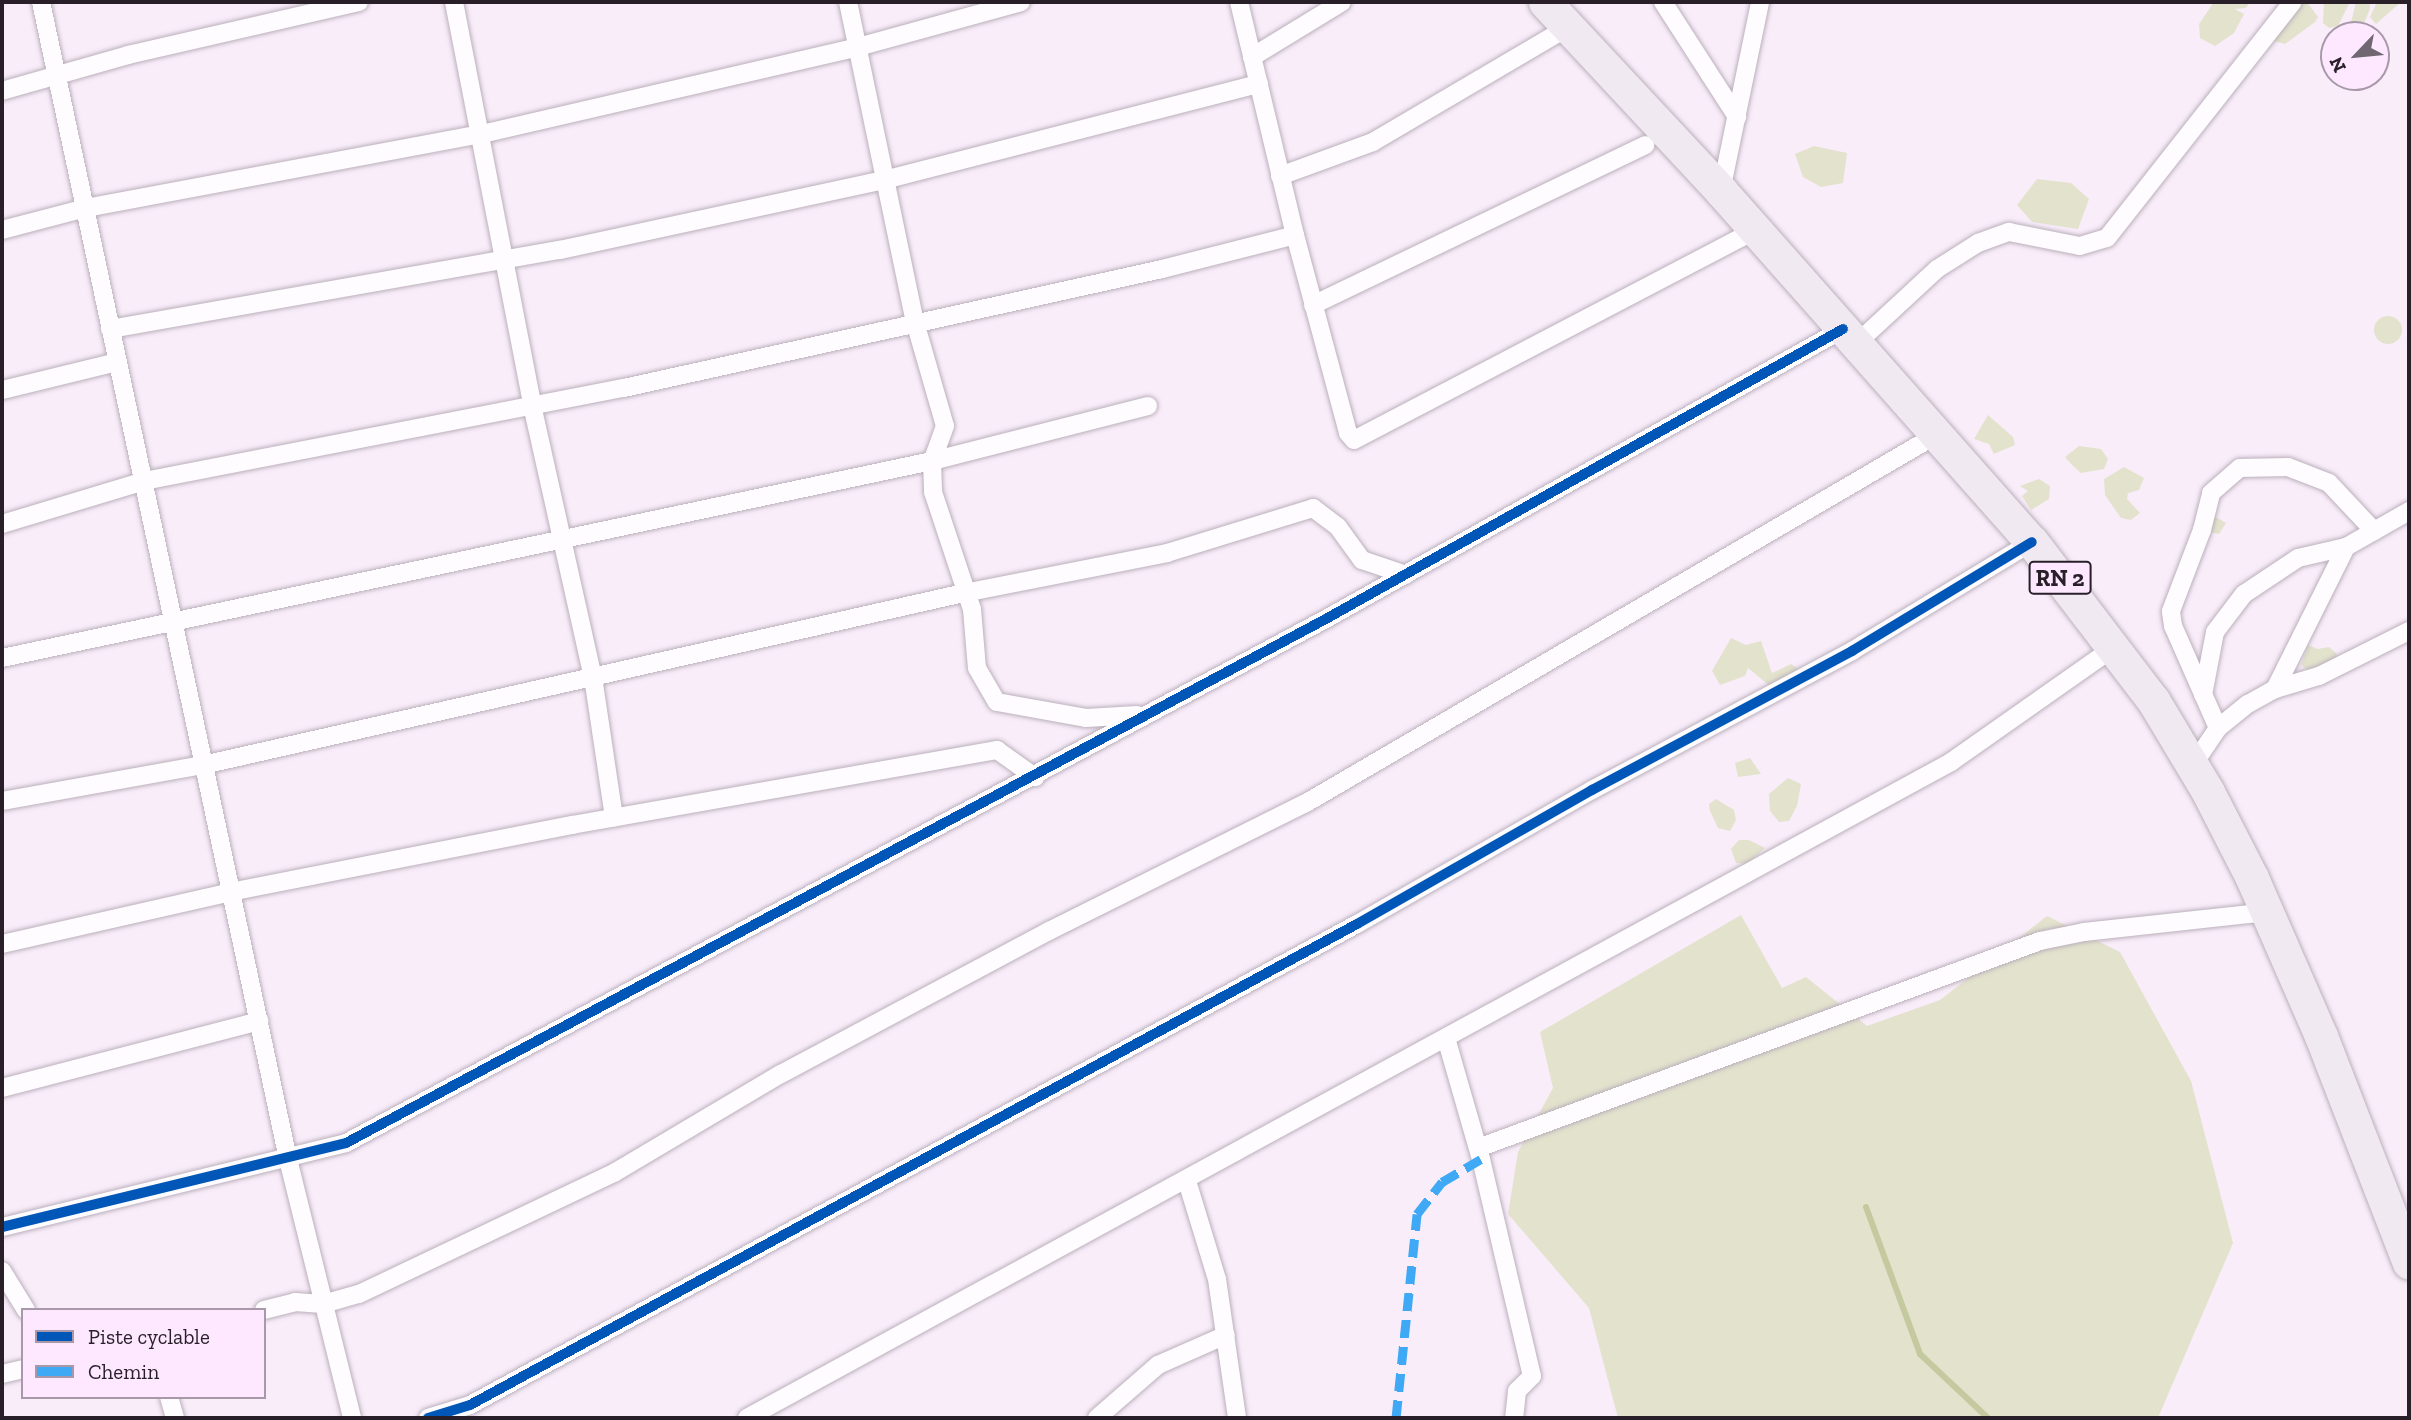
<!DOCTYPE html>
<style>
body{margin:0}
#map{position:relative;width:2411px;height:1420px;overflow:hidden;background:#f9edfa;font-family:"Zilla Slab",serif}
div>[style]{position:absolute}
.green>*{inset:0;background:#e3e2cd}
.round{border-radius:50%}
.stream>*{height:6px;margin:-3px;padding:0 3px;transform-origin:3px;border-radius:3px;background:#c5c99f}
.roads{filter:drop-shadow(0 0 2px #bab0bb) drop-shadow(0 0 2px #bab0bb)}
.street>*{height:18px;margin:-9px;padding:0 9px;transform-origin:9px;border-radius:9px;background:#fefcfe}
.highway>*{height:33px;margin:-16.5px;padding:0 16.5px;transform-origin:16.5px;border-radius:16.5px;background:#f1e9f2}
.quiet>*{height:9px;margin-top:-4.5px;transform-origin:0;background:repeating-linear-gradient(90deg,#3fa9f5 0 18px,transparent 0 27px)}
.cycleway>*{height:10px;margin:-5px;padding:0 5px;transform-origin:5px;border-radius:5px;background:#0057b8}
span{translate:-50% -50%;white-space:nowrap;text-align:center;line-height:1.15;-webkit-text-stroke:7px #fde8ff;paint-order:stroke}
.shield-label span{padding:2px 5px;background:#fde8ff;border:2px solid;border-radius:5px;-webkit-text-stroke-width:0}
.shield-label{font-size:23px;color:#281f29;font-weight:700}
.frame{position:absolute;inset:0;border:4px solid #281f29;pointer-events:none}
.legend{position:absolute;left:21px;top:1308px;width:245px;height:91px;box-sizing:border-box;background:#fde8ff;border:2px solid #a898a9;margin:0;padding:9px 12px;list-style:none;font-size:21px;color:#281f29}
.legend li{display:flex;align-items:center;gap:14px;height:35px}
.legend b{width:35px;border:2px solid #a898a9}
.north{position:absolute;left:2320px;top:21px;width:70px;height:70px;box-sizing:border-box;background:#fde8ff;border:2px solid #a898a9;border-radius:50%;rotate:244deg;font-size:19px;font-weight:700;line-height:28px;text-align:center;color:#281f29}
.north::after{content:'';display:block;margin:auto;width:24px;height:32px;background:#716772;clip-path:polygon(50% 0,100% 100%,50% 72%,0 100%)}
</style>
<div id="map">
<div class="green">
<div style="clip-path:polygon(2214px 2px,2250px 2px,2246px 8px,2235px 9px,2244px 14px,2234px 33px,2215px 46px,2200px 38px,2199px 24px)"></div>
<div style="clip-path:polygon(2294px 2px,2307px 2px,2318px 17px,2315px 22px,2285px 44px,2270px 40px)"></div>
<div style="clip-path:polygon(2324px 2px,2350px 2px,2338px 26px,2329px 28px,2323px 23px)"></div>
<div style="clip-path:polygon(2356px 2px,2370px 2px,2370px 9px,2359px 35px,2348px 35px)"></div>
<div style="clip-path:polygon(2377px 2px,2401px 2px,2376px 24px,2370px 17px)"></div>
<div style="clip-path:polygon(1814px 146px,1847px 153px,1843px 183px,1821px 187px,1803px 177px,1795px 154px)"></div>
<div style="clip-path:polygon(2037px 179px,2071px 183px,2089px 199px,2078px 229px,2032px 222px,2017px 205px)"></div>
<div class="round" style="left:2374px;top:316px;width:28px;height:28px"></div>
<div style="clip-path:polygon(1988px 415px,2013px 437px,2015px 445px,1994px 454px,1989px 444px,1974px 439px)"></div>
<div style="clip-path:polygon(2079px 446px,2101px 449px,2108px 459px,2104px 469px,2081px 473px,2072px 465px,2065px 457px)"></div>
<div style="clip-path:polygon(2124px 467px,2144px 478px,2139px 490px,2128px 493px,2127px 499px,2140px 513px,2131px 520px,2121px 518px,2105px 495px,2104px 479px)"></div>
<div style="clip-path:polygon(2039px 479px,2050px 486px,2049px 499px,2031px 510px,2022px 496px,2028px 491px,2020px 486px)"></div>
<div style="clip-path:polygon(2209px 513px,2226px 523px,2219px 534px,2206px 531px)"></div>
<div style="clip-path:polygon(1731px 638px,1746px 645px,1761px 641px,1772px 673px,1791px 664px,1808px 675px,1771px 687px,1748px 668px,1745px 676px,1720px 685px,1712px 671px)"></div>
<div style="clip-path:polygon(2308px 645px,2318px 649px,2329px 647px,2337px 654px,2334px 662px,2309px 671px,2301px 665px)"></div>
<div style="clip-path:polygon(1750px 758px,1761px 774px,1738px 777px,1735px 763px)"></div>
<div style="clip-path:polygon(1788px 778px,1801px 784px,1797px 806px,1789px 821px,1779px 822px,1770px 811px,1769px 794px)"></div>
<div style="clip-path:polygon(1716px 799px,1734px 810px,1736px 820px,1730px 831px,1718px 828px,1710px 811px,1709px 804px)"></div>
<div style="clip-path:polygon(1739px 840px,1749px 840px,1765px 848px,1747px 864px,1736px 863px,1731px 849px)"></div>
<div style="clip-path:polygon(1741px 915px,1782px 988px,1806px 977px,1867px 1026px,1940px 1000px,2047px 916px,2120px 952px,2191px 1081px,2233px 1243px,2158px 1418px,1618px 1418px,1589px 1308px,1508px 1214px,1518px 1152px,1553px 1088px,1540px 1032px)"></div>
</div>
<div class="stream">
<div style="left:1866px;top:1207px;width:157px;rotate:69.8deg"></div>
<div style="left:1920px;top:1354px;width:93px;rotate:43.3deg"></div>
</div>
<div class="roads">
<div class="street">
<div style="left:41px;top:2px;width:1183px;rotate:77.95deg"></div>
<div style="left:288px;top:1159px;width:267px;rotate:76.1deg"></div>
<div style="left:454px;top:2px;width:410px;rotate:79deg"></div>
<div style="left:532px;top:405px;width:279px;rotate:77.4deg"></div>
<div style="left:593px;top:677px;width:142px;rotate:81.5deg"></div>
<div style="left:848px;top:2px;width:327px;rotate:78.2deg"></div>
<div style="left:915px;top:322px;width:108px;rotate:73.9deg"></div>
<div style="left:945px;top:426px;width:37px;rotate:110deg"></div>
<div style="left:932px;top:461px;width:31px;rotate:88deg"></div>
<div style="left:933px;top:492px;width:123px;rotate:71.6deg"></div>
<div style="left:972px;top:609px;width:59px;rotate:85.2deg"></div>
<div style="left:977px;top:668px;width:39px;rotate:60deg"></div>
<div style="left:997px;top:702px;width:90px;rotate:10.2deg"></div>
<div style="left:1086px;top:718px;width:51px;rotate:-3.4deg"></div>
<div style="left:1239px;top:2px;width:240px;rotate:76.5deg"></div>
<div style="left:1295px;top:235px;width:205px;rotate:75deg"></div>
<div style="left:1348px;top:433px;width:9px;rotate:49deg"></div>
<div style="left:1354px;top:440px;width:451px;rotate:-27.6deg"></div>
<div style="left:1663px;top:2px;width:137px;rotate:57.2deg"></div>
<div style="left:1252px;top:57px;width:105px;rotate:-31.4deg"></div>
<div style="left:2px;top:91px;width:131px;rotate:-15.9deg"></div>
<div style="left:128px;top:55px;width:237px;rotate:-12.9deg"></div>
<div style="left:1280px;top:176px;width:99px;rotate:-20.1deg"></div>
<div style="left:1373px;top:142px;width:226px;rotate:-30.5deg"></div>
<div style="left:1721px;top:191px;width:193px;rotate:-78.3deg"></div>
<div style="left:2px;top:230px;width:87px;rotate:-14.7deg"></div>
<div style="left:86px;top:208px;width:403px;rotate:-10.6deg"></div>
<div style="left:482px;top:134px;width:386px;rotate:-13deg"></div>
<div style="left:858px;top:47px;width:169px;rotate:-15.4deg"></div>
<div style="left:1313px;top:305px;width:369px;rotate:-25.7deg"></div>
<div style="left:110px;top:329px;width:457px;rotate:-10deg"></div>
<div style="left:560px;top:250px;width:336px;rotate:-12.2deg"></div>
<div style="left:888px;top:179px;width:383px;rotate:-14.4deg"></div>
<div style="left:1856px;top:344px;width:110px;rotate:-42.8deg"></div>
<div style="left:1937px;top:269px;width:49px;rotate:-32.4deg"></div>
<div style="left:1978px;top:243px;width:33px;rotate:-20deg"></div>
<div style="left:2009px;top:232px;width:72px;rotate:11.2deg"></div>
<div style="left:2080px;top:246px;width:28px;rotate:-17deg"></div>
<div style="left:2107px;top:238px;width:300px;rotate:-51.8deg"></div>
<div style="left:2px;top:390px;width:118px;rotate:-13.7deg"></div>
<div style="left:2px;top:524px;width:148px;rotate:-16.8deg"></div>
<div style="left:144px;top:481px;width:489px;rotate:-11deg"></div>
<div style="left:624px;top:388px;width:551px;rotate:-12.47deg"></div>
<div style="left:1162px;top:269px;width:137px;rotate:-14.3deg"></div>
<div style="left:2px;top:658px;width:951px;rotate:-11.96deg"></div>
<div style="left:932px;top:461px;width:223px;rotate:-14.3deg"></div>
<div style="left:2275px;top:689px;width:159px;rotate:-63.4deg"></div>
<div style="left:2346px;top:547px;width:73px;rotate:-29.7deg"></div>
<div style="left:2203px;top:695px;width:64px;rotate:-79.2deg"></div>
<div style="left:2215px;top:632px;width:48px;rotate:-52.7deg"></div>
<div style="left:2244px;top:594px;width:65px;rotate:-33.7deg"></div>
<div style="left:2298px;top:558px;width:49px;rotate:-12.9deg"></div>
<div style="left:2218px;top:728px;width:111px;rotate:-113.8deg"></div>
<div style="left:2173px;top:626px;width:15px;rotate:-98deg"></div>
<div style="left:2171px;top:611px;width:87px;rotate:-69.1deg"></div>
<div style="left:2202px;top:530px;width:38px;rotate:-76deg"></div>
<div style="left:2211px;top:493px;width:38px;rotate:-41deg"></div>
<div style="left:2240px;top:468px;width:48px;rotate:-1.2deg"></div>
<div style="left:2288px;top:467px;width:44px;rotate:21.3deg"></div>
<div style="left:2329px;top:483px;width:66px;rotate:46.8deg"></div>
<div style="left:2193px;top:765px;width:45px;rotate:-56deg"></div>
<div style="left:2218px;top:728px;width:38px;rotate:-39deg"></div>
<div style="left:2248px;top:704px;width:31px;rotate:-29deg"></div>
<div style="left:2275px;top:689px;width:46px;rotate:-16.5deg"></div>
<div style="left:2319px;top:676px;width:101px;rotate:-26.6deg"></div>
<div style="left:2px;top:801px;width:204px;rotate:-10.2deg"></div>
<div style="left:203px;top:765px;width:780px;rotate:-12.74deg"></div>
<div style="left:964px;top:593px;width:207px;rotate:-11.1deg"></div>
<div style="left:1167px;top:553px;width:153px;rotate:-17.1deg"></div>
<div style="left:1313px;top:508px;width:31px;rotate:37deg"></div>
<div style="left:1338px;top:527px;width:41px;rotate:54deg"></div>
<div style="left:1362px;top:560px;width:46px;rotate:18.8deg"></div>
<div style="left:2px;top:944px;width:234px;rotate:-12.8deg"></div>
<div style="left:230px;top:892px;width:349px;rotate:-11.1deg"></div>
<div style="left:572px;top:825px;width:432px;rotate:-10deg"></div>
<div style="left:997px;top:750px;width:47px;rotate:35.4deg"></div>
<div style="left:1446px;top:1038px;width:126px;rotate:73.9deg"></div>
<div style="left:1481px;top:1159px;width:223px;rotate:76.8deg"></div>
<div style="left:1532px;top:1376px;width:21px;rotate:135deg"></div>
<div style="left:1517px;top:1391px;width:27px;rotate:96deg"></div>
<div style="left:2px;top:1088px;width:266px;rotate:-14.6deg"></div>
<div style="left:1478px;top:1148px;width:599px;rotate:-20.22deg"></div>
<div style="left:2040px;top:941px;width:45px;rotate:-11.6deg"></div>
<div style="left:2084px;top:932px;width:184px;rotate:-6.2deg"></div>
<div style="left:1187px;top:1181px;width:102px;rotate:73deg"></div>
<div style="left:1217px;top:1279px;width:140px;rotate:81.8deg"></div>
<div style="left:2px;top:1227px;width:354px;rotate:-13.7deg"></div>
<div style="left:346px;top:1143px;width:1109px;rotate:-28.14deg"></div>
<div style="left:1324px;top:620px;width:595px;rotate:-29.28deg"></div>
<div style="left:2px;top:1271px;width:46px;rotate:58.4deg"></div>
<div style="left:264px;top:1310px;width:32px;rotate:-14deg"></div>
<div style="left:295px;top:1302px;width:28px;rotate:4deg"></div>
<div style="left:323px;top:1304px;width:37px;rotate:-16deg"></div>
<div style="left:359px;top:1294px;width:282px;rotate:-25.4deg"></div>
<div style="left:614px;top:1173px;width:194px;rotate:-30.7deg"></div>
<div style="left:781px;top:1074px;width:304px;rotate:-28.1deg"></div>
<div style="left:1049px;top:931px;width:287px;rotate:-26.5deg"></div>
<div style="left:1306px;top:803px;width:730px;rotate:-30.29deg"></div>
<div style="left:2px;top:1374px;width:22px;rotate:-13deg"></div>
<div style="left:169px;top:1397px;width:22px;rotate:74deg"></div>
<div style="left:428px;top:1418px;width:44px;rotate:-17.2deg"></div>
<div style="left:470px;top:1405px;width:1009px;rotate:-28.47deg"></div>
<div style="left:1357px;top:924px;width:271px;rotate:-29.7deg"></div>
<div style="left:1592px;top:790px;width:295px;rotate:-28.1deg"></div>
<div style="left:1852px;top:651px;width:210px;rotate:-31.2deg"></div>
<div style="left:747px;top:1418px;width:1371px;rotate:-28.58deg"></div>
<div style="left:1951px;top:762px;width:198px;rotate:-35.1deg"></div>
<div style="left:1097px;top:1418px;width:81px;rotate:-41deg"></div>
<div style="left:1158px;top:1365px;width:74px;rotate:-23.8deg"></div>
</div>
<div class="highway">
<div style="left:1545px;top:2px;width:258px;rotate:47deg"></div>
<div style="left:1721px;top:191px;width:469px;rotate:48.5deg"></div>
<div style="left:2032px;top:542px;width:199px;rotate:52.6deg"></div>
<div style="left:2153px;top:700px;width:107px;rotate:59.1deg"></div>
<div style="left:2208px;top:792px;width:97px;rotate:62.9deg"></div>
<div style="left:2252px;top:878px;width:172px;rotate:66.4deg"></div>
<div style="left:2321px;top:1036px;width:243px;rotate:68.8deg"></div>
</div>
</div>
<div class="quiet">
<div style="left:1396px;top:1418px;width:205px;rotate:-84.1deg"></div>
<div style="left:1417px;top:1214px;width:41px;rotate:-52deg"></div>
<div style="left:1442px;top:1182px;width:45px;rotate:-30.5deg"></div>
</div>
<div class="cycleway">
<div style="left:2px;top:1227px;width:354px;rotate:-13.7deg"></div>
<div style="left:346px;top:1143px;width:1109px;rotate:-28.14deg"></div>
<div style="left:1324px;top:620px;width:595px;rotate:-29.28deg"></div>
<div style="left:428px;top:1418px;width:44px;rotate:-17.2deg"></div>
<div style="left:470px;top:1405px;width:1009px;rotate:-28.47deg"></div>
<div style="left:1357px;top:924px;width:271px;rotate:-29.7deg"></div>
<div style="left:1592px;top:790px;width:295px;rotate:-28.1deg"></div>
<div style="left:1852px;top:651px;width:210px;rotate:-31.2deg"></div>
</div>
<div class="shield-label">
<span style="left:2060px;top:578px">RN 2</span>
</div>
<div class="frame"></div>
<ul class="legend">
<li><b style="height:9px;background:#0057b8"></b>Piste cyclable</li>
<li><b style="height:9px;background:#3fa9f5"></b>Chemin</li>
</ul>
<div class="north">N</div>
</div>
